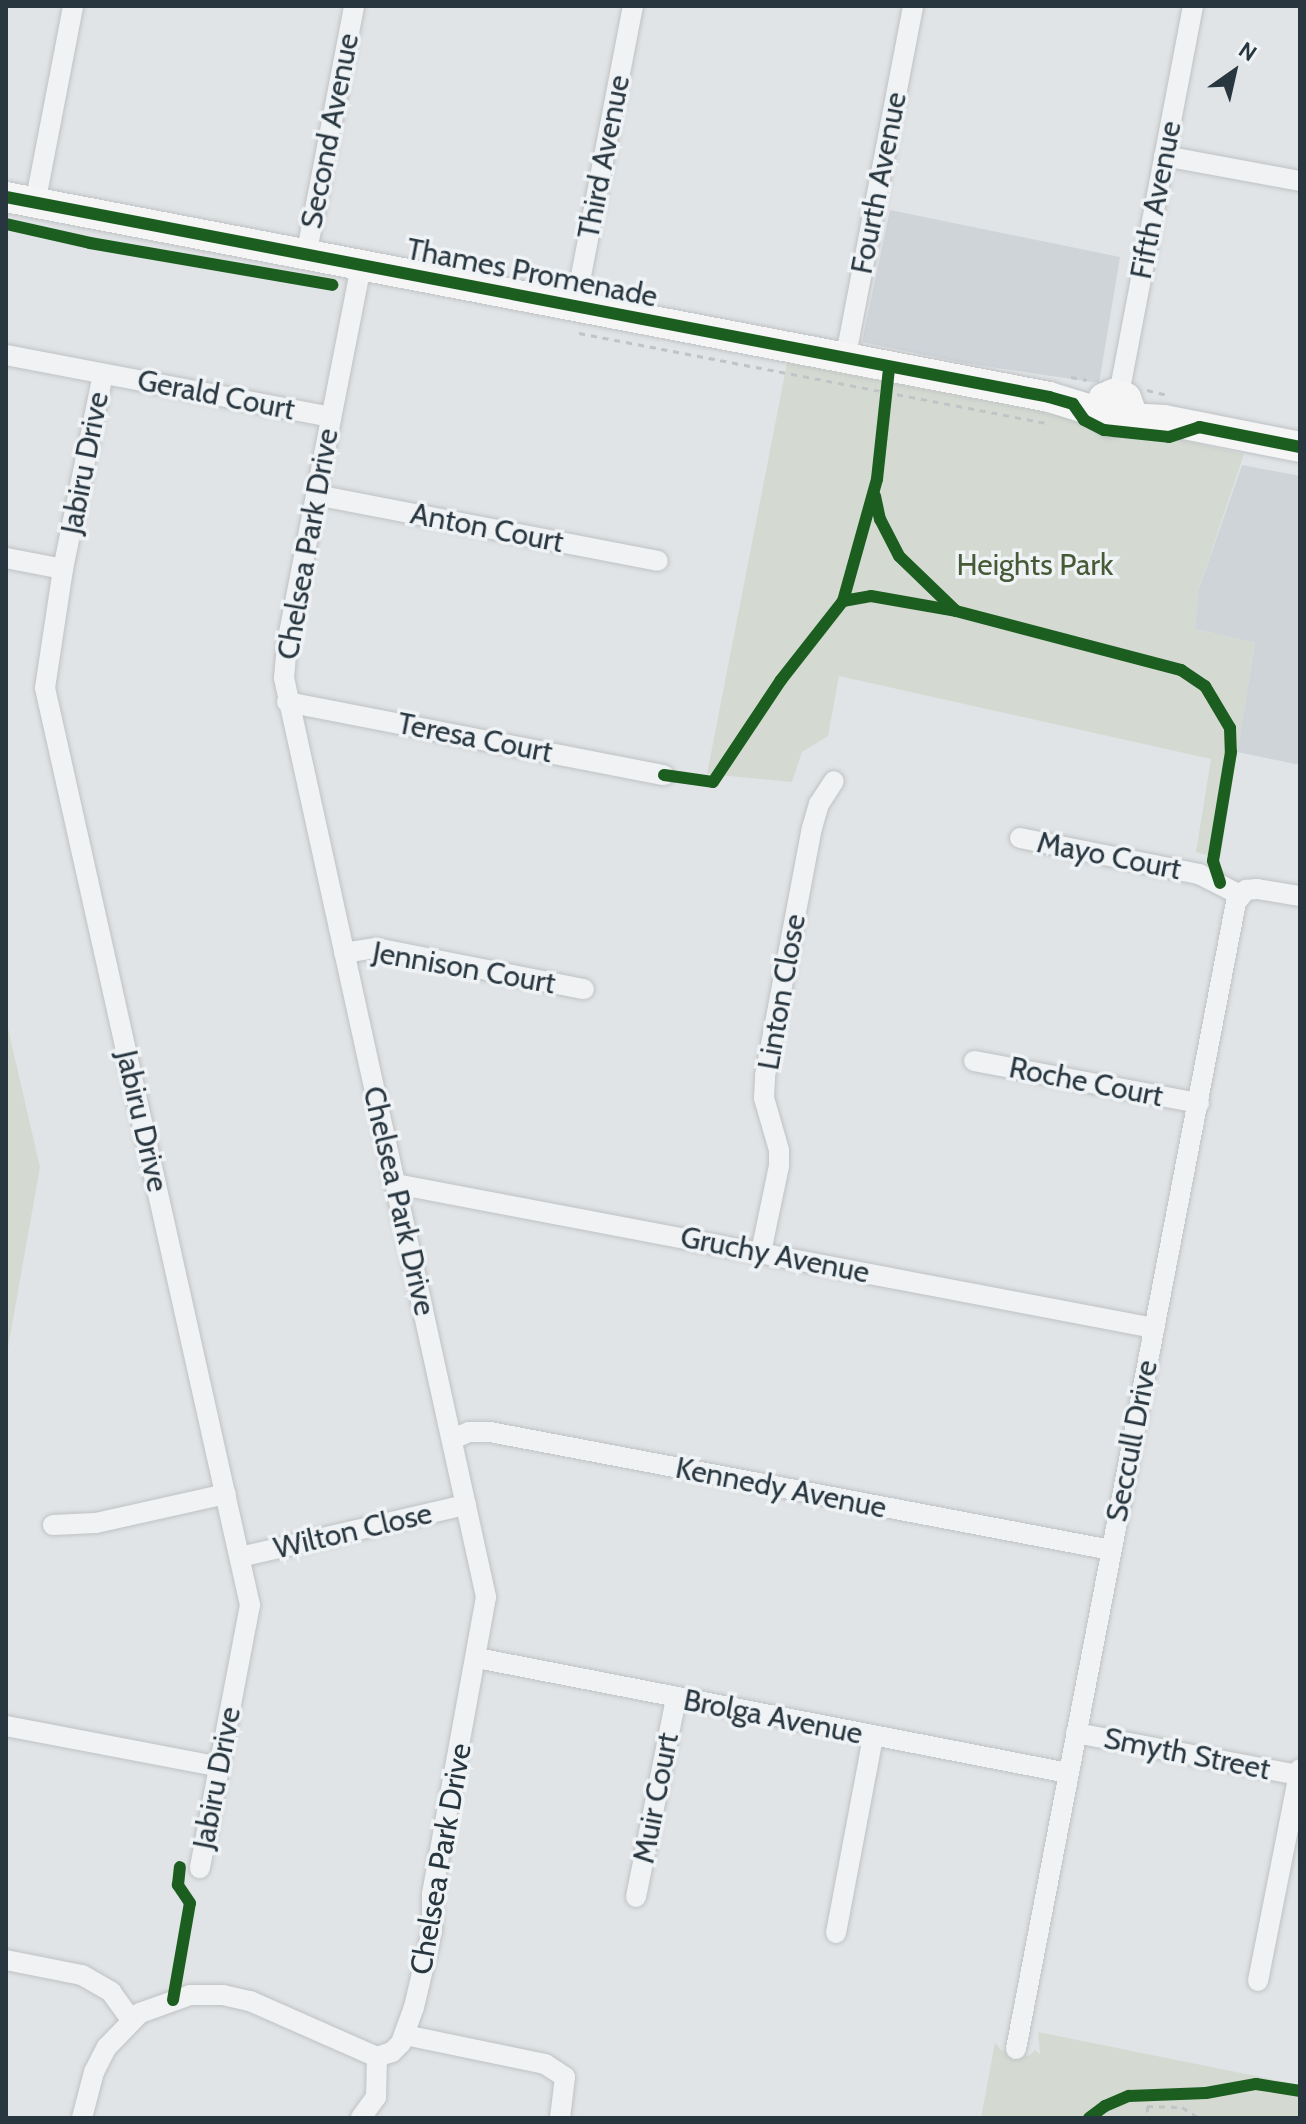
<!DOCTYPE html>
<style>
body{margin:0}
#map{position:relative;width:1306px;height:2124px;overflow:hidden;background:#e1e4e6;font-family:Cabin,sans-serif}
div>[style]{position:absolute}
.built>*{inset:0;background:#cfd4d9}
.green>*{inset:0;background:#d4dad1}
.path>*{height:3px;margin-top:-1.5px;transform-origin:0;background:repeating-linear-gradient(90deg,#c0c4c6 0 6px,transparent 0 12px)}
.roads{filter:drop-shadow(0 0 2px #bfc2c4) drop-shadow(0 0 2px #bfc2c4)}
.minor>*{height:20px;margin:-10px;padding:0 10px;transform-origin:10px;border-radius:10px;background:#f0f2f3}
.secondary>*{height:30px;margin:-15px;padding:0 15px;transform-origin:15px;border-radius:15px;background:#f5f5f6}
.cycleway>*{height:12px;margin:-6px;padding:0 6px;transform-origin:6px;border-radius:6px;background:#1b5e20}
span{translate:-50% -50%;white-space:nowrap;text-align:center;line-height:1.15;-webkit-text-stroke:7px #eff3f6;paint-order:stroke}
.street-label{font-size:30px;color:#28363f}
.park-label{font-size:30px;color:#465a36}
.frame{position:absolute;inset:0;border:8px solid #28363f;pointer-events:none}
.north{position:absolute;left:1194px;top:32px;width:80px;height:80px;-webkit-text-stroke:6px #eff3f6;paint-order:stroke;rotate:34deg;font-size:22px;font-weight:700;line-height:32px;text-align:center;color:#28363f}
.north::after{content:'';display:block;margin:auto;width:28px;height:36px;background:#28363f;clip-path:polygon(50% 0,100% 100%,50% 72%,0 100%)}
</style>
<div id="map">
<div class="built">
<div style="clip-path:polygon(890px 210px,1120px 257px,1099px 383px,964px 363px,862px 342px)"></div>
<div style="clip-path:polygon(1242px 465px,1300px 476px,1300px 765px,1237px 752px,1255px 643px,1195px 629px,1198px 591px)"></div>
</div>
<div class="green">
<div style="clip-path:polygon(787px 363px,1095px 422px,1120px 437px,1150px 433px,1244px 454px,1198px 591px,1195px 629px,1255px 643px,1220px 859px,1196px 852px,1211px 759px,839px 676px,828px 736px,802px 752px,792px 782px,707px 774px)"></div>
<div style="clip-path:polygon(6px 1020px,40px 1167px,6px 1359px)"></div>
<div style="clip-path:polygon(1038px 2032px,1300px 2085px,1300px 2118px,981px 2118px,995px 2042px,1001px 2050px,1029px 2056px,1035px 2050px,1040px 2054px)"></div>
</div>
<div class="path">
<div style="left:579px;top:333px;width:477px;rotate:10.9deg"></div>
<div style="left:1071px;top:377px;width:16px;rotate:11deg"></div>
<div style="left:1147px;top:390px;width:21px;rotate:14deg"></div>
<div style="left:1147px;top:2094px;width:24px;rotate:88deg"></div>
<div style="left:1147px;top:2106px;width:35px;rotate:2deg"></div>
<div style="left:1182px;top:2107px;width:20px;rotate:33deg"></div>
</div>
<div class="roads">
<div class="minor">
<div style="left:1164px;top:156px;width:138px;rotate:10.4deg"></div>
<div style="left:35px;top:204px;width:202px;rotate:-79.1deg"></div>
<div style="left:306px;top:256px;width:255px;rotate:-79.1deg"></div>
<div style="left:361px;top:266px;width:385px;rotate:101.1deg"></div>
<div style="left:287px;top:644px;width:34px;rotate:95deg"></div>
<div style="left:284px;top:678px;width:941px;rotate:77.6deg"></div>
<div style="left:486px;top:1597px;width:301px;rotate:100.3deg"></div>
<div style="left:432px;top:1893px;width:38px;rotate:90deg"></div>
<div style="left:432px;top:1931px;width:78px;rotate:103.3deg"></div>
<div style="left:414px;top:2007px;width:38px;rotate:110deg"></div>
<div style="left:401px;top:2043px;width:13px;rotate:135deg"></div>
<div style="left:392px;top:2052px;width:16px;rotate:162deg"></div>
<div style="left:377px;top:2057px;width:40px;rotate:91.4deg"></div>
<div style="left:376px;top:2097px;width:26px;rotate:126deg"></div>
<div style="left:575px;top:307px;width:307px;rotate:-79.1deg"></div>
<div style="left:6px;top:355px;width:331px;rotate:10.8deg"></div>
<div style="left:845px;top:360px;width:360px;rotate:-79.1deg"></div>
<div style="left:103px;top:374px;width:199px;rotate:101.6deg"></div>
<div style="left:63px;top:569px;width:120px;rotate:98.6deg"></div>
<div style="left:45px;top:688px;width:940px;rotate:77.4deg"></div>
<div style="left:250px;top:1605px;width:268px;rotate:100.8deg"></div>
<div style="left:1119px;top:394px;width:395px;rotate:-79.2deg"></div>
<div style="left:316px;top:495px;width:348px;rotate:10.9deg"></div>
<div style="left:6px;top:558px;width:58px;rotate:10.9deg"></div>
<div style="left:287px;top:702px;width:384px;rotate:11deg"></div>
<div style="left:1020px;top:838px;width:183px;rotate:11.4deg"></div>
<div style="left:1199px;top:874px;width:46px;rotate:27.1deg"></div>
<div style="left:344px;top:953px;width:32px;rotate:-9deg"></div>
<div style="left:376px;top:948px;width:212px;rotate:11.2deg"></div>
<div style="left:974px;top:1061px;width:229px;rotate:10.6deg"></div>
<div style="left:396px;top:1184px;width:772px;rotate:10.76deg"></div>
<div style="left:761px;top:1252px;width:88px;rotate:-78.2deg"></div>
<div style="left:779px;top:1166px;width:16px;rotate:-90deg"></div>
<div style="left:779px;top:1150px;width:54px;rotate:-106.1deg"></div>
<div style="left:764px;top:1098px;width:22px;rotate:-87deg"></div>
<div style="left:765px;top:1076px;width:252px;rotate:-79.3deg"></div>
<div style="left:812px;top:828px;width:25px;rotate:-74deg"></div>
<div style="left:819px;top:804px;width:27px;rotate:-57deg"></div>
<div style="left:453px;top:1439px;width:17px;rotate:-24deg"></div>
<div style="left:469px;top:1432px;width:21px"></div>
<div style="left:490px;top:1432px;width:632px;rotate:10.76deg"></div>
<div style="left:53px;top:1525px;width:43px;rotate:-2.7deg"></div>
<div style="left:96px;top:1523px;width:133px;rotate:-12.6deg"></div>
<div style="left:240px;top:1557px;width:232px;rotate:-13deg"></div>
<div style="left:477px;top:1658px;width:602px;rotate:11.01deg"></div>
<div style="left:6px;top:1726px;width:218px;rotate:10.8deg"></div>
<div style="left:1076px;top:1733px;width:227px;rotate:10.7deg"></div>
<div style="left:636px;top:1897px;width:203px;rotate:-78.6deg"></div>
<div style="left:836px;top:1933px;width:199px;rotate:-79.3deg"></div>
<div style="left:6px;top:1960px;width:77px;rotate:11.2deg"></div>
<div style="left:82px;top:1975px;width:34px;rotate:30deg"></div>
<div style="left:111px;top:1992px;width:34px;rotate:54deg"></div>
<div style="left:1258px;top:1981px;width:216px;rotate:-78.8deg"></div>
<div style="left:405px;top:2035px;width:143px;rotate:11.7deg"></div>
<div style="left:545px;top:2064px;width:24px;rotate:33deg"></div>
<div style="left:565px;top:2077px;width:41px;rotate:97deg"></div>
<div style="left:1016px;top:2049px;width:1168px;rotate:-79.14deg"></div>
<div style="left:1236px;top:902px;width:16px;rotate:-50deg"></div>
<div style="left:1246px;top:890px;width:11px;rotate:-5deg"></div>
<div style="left:1257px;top:889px;width:44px;rotate:9.2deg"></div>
<div style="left:82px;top:2118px;width:48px;rotate:-75.4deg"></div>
<div style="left:94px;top:2072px;width:28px;rotate:-63deg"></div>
<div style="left:107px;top:2047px;width:47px;rotate:-45.9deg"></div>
<div style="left:140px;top:2013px;width:53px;rotate:-19.8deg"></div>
<div style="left:190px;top:1995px;width:33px"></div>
<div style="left:223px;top:1995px;width:28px;rotate:13deg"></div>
<div style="left:250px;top:2001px;width:139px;rotate:23.8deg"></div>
</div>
<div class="secondary">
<div style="left:6px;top:197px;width:1062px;rotate:10.85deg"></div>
<div style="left:1049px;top:397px;width:54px;rotate:17.1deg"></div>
<div style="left:1127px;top:418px;width:9px;rotate:-72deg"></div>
<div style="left:1130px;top:409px;width:12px;rotate:-110deg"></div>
<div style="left:1126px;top:398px;width:13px;rotate:-162deg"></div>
<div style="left:1114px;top:394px;width:11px;rotate:158deg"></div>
<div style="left:1104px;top:398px;width:15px;rotate:101deg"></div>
<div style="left:1101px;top:413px;width:13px;rotate:45deg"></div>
<div style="left:1110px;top:422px;width:17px;rotate:-13deg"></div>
<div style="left:1127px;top:418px;width:37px;rotate:3deg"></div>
<div style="left:1164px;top:420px;width:139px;rotate:11.2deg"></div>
</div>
</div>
<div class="cycleway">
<div style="left:6px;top:197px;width:1062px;rotate:10.85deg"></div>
<div style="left:1049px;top:397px;width:25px;rotate:16deg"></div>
<div style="left:1073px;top:404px;width:19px;rotate:55deg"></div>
<div style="left:1084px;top:420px;width:22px;rotate:27deg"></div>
<div style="left:1104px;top:430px;width:65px;rotate:6.1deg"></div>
<div style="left:1169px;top:437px;width:32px;rotate:-18deg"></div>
<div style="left:1199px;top:427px;width:103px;rotate:11.2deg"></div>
<div style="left:6px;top:224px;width:86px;rotate:12.7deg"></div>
<div style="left:90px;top:243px;width:246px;rotate:9.8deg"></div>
<div style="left:875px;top:496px;width:24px;rotate:78deg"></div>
<div style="left:880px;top:519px;width:42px;rotate:62.8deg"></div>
<div style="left:899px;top:556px;width:79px;rotate:44deg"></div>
<div style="left:843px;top:601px;width:28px;rotate:-10deg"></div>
<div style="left:871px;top:596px;width:86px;rotate:10deg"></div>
<div style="left:956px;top:611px;width:233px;rotate:14.7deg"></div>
<div style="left:1181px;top:670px;width:29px;rotate:34deg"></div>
<div style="left:1205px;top:686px;width:49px;rotate:59.2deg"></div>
<div style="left:1230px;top:728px;width:24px;rotate:88deg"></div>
<div style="left:1231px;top:752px;width:110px;rotate:99.4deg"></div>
<div style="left:1213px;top:861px;width:23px;rotate:72deg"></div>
<div style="left:664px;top:775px;width:49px;rotate:8.1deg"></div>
<div style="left:713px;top:782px;width:123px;rotate:-56.3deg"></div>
<div style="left:781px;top:680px;width:100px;rotate:-51.9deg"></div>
<div style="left:843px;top:601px;width:127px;rotate:-74.4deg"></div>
<div style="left:877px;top:479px;width:111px;rotate:-83.8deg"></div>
<div style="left:173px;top:2000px;width:98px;rotate:-80.1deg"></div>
<div style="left:190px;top:1903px;width:22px;rotate:-124deg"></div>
<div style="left:178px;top:1885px;width:18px;rotate:-84deg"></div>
<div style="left:1089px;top:2118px;width:20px;rotate:-37deg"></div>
<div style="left:1105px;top:2106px;width:26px;rotate:-23deg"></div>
<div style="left:1129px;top:2096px;width:77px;rotate:-2.2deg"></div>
<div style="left:1206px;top:2093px;width:51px;rotate:-10.2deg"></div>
<div style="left:1256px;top:2084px;width:45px;rotate:9deg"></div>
</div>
<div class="street-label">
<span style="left:330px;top:131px;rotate:-79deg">Second Avenue</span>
<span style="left:604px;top:157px;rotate:-79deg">Third Avenue</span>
<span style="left:879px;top:183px;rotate:-79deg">Fourth Avenue</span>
<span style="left:1156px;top:200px;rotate:-79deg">Fifth Avenue</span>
<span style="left:532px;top:273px;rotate:11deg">Thames Promenade</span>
<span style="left:216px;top:395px;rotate:11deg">Gerald Court</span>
<span style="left:85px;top:463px;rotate:-79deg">Jabiru Drive</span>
<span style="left:487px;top:528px;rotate:11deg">Anton Court</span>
<span style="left:308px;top:544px;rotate:-80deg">Chelsea Park Drive</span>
<span style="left:475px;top:738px;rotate:11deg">Teresa Court</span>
<span style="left:1109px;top:856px;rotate:11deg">Mayo Court</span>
<span style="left:464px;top:968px;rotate:10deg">Jennison Court</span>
<span style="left:782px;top:992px;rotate:-80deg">Linton Close</span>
<span style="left:1086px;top:1082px;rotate:11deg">Roche Court</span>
<span style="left:142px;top:1121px;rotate:77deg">Jabiru Drive</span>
<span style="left:399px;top:1201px;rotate:77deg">Chelsea Park Drive</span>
<span style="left:775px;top:1255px;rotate:11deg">Gruchy Avenue</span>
<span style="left:1132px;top:1441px;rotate:-79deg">Seccull Drive</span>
<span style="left:781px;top:1488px;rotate:11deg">Kennedy Avenue</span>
<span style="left:353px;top:1531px;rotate:-13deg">Wilton Close</span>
<span style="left:773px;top:1717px;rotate:11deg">Brolga Avenue</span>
<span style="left:1187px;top:1754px;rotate:11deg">Smyth Street</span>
<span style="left:217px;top:1778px;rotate:-79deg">Jabiru Drive</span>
<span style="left:656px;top:1798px;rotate:-79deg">Muir Court</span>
<span style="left:441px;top:1859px;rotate:-80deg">Chelsea Park Drive</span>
</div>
<div class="park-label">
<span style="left:1035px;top:565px">Heights Park</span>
</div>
<div class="frame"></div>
<div class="north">N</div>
</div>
